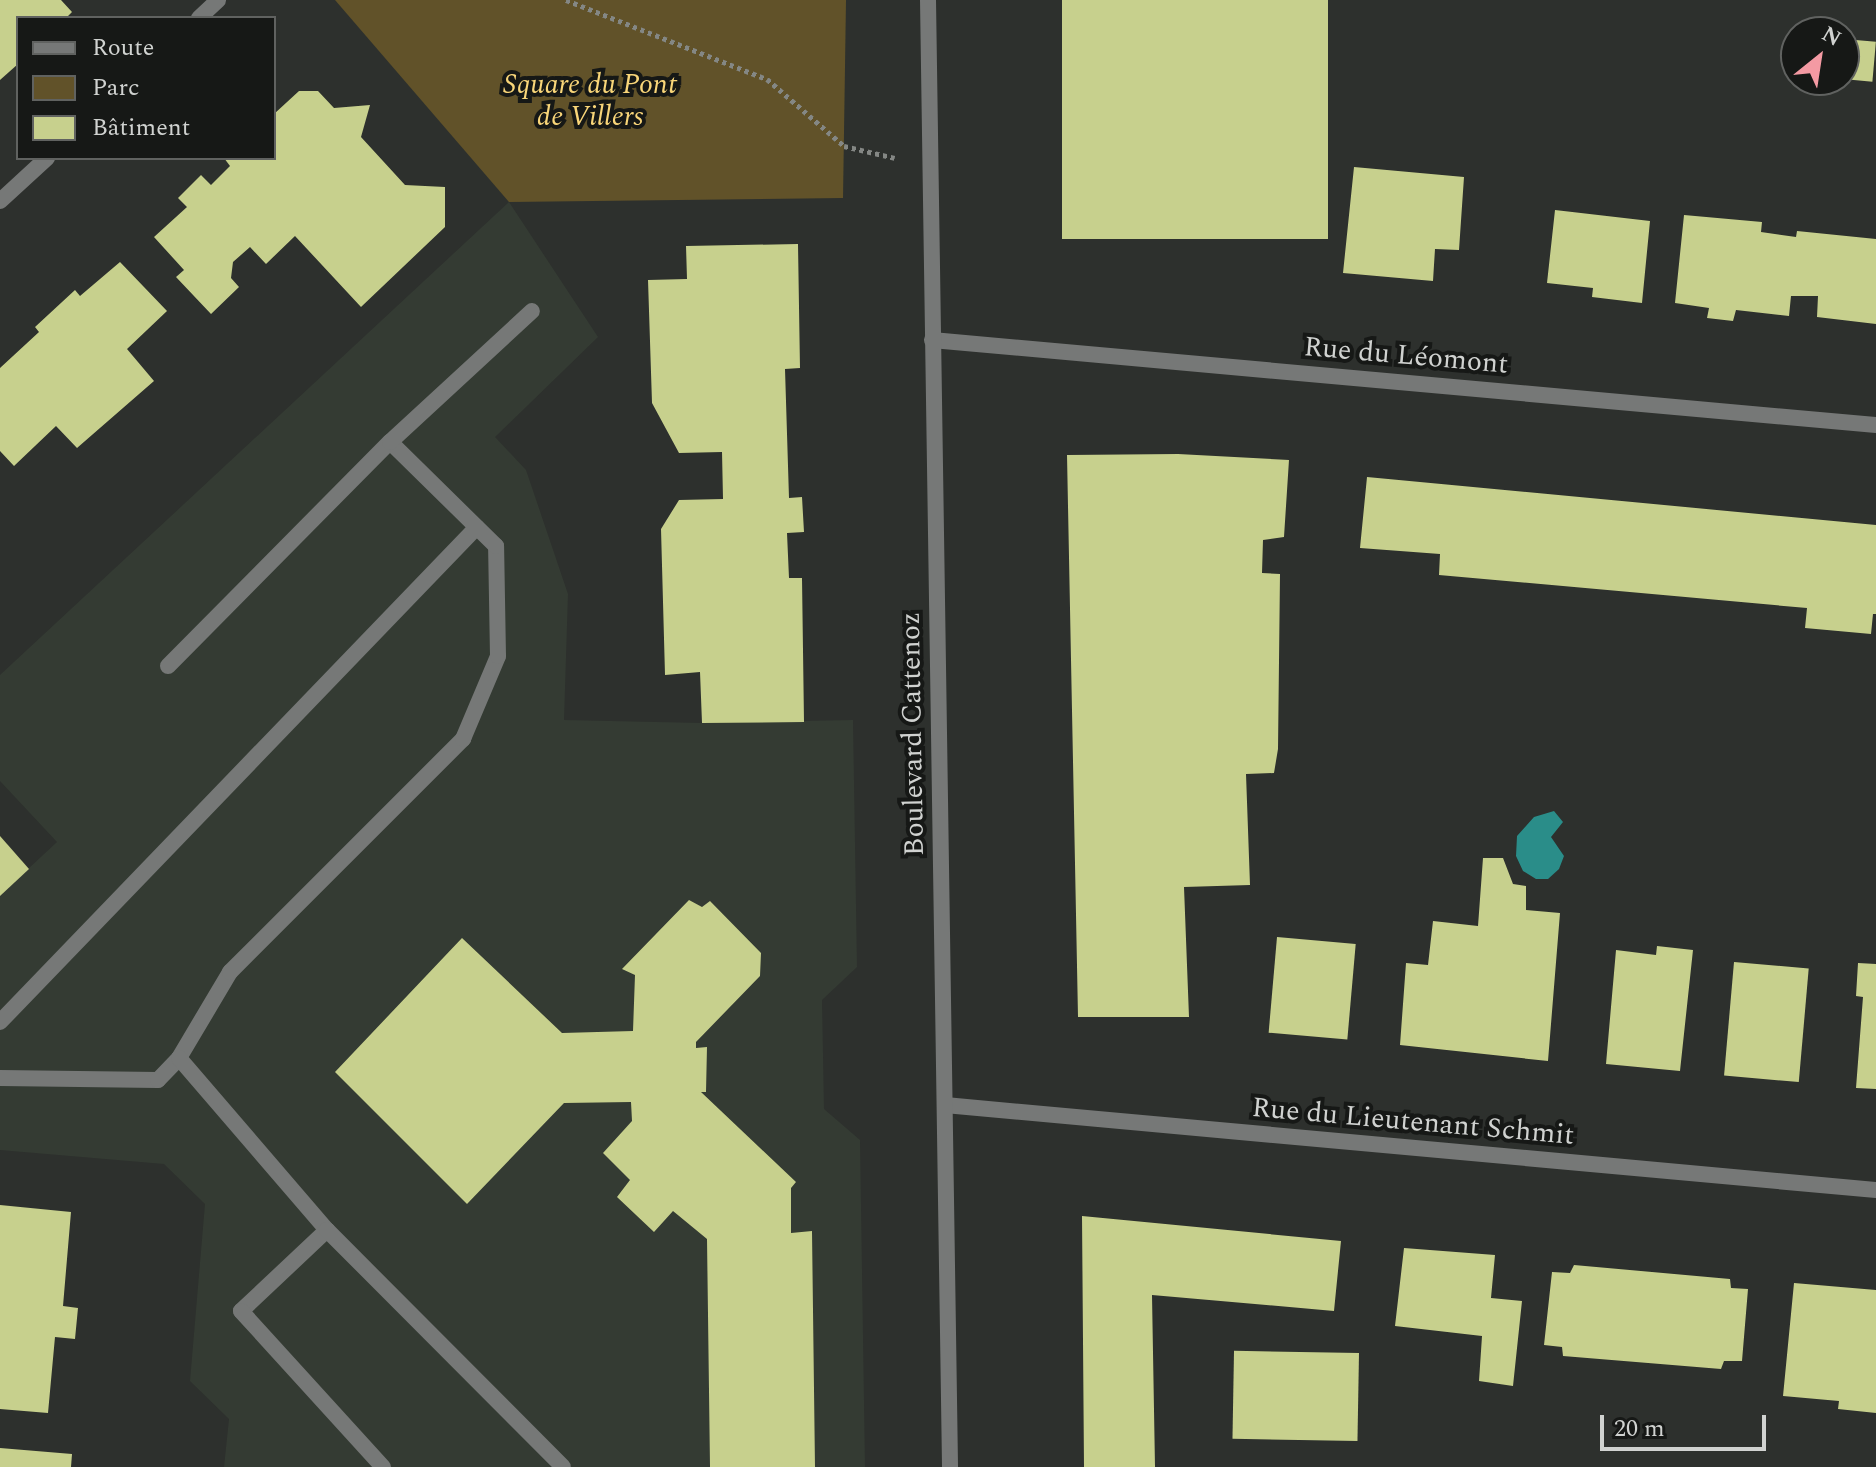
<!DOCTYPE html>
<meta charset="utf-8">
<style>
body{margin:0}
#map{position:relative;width:1876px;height:1467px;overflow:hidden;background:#2d302d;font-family:Spectral,serif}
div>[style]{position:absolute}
.built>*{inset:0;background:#343b33}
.green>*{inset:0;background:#615229}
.water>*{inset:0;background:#2a8d89}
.building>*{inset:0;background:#c7d08d;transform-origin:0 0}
.path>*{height:5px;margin-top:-2.5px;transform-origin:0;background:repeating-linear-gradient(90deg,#848784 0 4px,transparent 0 8px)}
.service>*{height:16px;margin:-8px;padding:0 8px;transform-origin:8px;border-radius:8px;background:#767877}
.minor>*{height:16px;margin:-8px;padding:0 8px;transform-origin:8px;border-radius:8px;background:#767877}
.tertiary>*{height:16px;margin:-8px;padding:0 8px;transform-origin:8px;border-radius:8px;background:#767877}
span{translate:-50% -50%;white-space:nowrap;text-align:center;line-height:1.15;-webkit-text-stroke:8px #161816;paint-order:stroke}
.park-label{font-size:28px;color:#f9d679;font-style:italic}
.street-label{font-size:28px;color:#d0d2d0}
.legend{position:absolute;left:16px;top:16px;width:260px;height:144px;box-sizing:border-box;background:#161816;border:2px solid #606260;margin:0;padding:10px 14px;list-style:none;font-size:24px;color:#d0d2d0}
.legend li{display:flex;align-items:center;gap:16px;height:40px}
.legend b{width:40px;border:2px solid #606260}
.north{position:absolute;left:1780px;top:16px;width:80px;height:80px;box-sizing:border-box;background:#161816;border:2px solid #606260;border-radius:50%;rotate:30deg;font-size:22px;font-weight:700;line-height:32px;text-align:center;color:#d0d2d0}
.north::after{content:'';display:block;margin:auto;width:28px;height:36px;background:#f49aa3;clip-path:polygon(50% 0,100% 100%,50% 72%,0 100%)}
.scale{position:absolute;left:1600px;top:1415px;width:166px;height:36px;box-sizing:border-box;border:4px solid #d0d2d0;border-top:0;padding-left:10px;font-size:24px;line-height:28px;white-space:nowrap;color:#d0d2d0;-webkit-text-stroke:6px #161816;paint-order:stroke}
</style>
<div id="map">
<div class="built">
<div style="clip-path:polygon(509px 202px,598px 337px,495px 437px,526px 470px,568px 594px,564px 720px,702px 723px,853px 720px,857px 967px,822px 1000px,824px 1109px,860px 1140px,865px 1467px,224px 1467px,229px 1419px,190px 1381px,205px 1204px,164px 1164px,0 1150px,0 895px,57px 842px,0 781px,0 675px)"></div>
</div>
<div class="green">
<div style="clip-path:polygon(335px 0,846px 0,843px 198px,509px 202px)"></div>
</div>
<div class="water">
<div style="clip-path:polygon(1554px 811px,1563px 822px,1551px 837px,1564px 856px,1559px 869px,1548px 879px,1536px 879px,1523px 871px,1516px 856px,1517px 836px,1534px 817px)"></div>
</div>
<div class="building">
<div style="clip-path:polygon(0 0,61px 0,72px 12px,66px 18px,18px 18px,18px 64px,0 80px)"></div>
<div style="left:1062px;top:0;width:266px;height:239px"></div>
<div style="left:1844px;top:39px;width:32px;height:40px;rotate:5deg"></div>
<div style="clip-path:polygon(299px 91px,318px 91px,334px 108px,370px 105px,361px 137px,405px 185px,445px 187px,445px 227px,361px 307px,295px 236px,266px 264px,250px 247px,233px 262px,231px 278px,239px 287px,211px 314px,176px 277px,184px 270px,154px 237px,187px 207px,178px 198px,201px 175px,211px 185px,230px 166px,224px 158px,274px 158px,274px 114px)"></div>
<div style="clip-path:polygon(1354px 167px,1464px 177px,1459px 250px,1435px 249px,1433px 281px,1343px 273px)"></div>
<div style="clip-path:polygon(1555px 210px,1650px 221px,1642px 303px,1592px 297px,1593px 288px,1547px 283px)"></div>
<div style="clip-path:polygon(1684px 215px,1762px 222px,1761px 232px,1796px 237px,1797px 231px,1876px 239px,1876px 324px,1817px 317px,1818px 296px,1791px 296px,1789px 316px,1736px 310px,1733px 321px,1707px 318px,1709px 308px,1675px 303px)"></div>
<div style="clip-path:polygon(798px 244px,800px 368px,785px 369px,789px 498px,802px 497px,804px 532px,787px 533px,789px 578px,802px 578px,804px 722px,702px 723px,700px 672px,665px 675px,661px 529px,679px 500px,723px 499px,722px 452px,679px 453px,652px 403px,648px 280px,687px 279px,686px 246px)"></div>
<div style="clip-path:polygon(120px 262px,167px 311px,127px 349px,154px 381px,77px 448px,56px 426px,14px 466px,0 451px,0 368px,39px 332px,35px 327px,75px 290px,80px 296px)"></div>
<div style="clip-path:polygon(1178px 454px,1289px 460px,1284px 537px,1263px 540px,1262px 573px,1280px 574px,1278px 749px,1274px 773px,1246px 774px,1250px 885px,1184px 887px,1189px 1017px,1078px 1017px,1067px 455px)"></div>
<div style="clip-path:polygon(1367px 477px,1876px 525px,1876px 614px,1873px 614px,1871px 634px,1805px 628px,1807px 608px,1439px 575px,1440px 554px,1360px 548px)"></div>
<div style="clip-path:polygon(0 836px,29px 869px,0 896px)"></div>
<div style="clip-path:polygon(1483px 858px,1503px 858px,1513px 884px,1526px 886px,1526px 910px,1560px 913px,1548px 1061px,1400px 1045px,1406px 963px,1428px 965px,1433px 921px,1478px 926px)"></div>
<div style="clip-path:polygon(689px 900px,702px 907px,710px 901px,761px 953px,760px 976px,696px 1042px,696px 1048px,707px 1047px,706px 1092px,701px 1092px,796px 1182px,791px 1188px,791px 1233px,812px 1231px,815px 1467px,710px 1467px,707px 1239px,673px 1211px,654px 1232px,617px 1197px,630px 1180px,603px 1153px,632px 1121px,631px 1102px,564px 1103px,467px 1204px,335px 1072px,462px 938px,562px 1033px,633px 1031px,635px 975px,622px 969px)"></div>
<div style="left:1277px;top:937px;width:79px;height:96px;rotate:5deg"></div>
<div style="clip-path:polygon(1657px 946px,1693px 950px,1680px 1071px,1606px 1064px,1616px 950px,1656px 955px)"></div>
<div style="left:1734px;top:962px;width:75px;height:114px;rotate:5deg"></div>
<div style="clip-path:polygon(1858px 963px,1876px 964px,1876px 1089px,1856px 1088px,1863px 997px,1856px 996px)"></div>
<div style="clip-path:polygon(0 1205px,71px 1212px,63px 1306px,78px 1308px,75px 1339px,55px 1337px,48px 1413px,0 1409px)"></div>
<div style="clip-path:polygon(1082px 1216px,1341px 1241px,1334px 1311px,1152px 1295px,1155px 1467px,1084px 1467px)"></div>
<div style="clip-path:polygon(1404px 1248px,1495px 1255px,1491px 1298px,1522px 1301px,1513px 1386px,1479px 1381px,1482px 1336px,1395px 1326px)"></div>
<div style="clip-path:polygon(1574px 1265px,1730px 1279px,1731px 1288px,1748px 1289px,1742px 1361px,1724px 1361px,1721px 1369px,1563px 1356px,1562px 1347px,1544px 1345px,1552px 1272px,1570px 1273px)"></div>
<div style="clip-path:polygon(1794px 1283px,1876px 1290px,1876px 1413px,1838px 1409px,1839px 1401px,1783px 1396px)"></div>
<div style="left:1359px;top:1353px;width:88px;height:125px;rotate:91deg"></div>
<div style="clip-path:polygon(0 1448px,72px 1454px,71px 1467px,0 1467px)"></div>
</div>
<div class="path">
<div style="left:566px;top:0;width:216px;rotate:21.5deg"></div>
<div style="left:767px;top:79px;width:102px;rotate:41deg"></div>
<div style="left:844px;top:146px;width:52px;rotate:13.2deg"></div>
</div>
<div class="service">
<div style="left:168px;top:666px;width:315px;rotate:-45.3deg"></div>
<div style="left:0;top:1022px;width:687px;rotate:-46.06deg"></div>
<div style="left:179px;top:1058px;width:100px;rotate:-59.3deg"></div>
<div style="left:230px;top:972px;width:330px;rotate:-45deg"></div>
<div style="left:463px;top:739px;width:90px;rotate:-67.1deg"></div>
<div style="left:498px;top:656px;width:110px;rotate:-91deg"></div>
<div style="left:496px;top:546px;width:148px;rotate:-135.5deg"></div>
<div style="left:390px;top:442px;width:193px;rotate:-42.7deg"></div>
<div style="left:0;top:1078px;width:158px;rotate:0.7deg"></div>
<div style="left:158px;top:1080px;width:30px;rotate:-46deg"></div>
<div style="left:179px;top:1058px;width:227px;rotate:49.3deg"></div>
<div style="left:327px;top:1230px;width:118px;rotate:136.7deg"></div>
<div style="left:241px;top:1311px;width:211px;rotate:47.7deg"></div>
<div style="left:327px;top:1230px;width:334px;rotate:45.1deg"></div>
</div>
<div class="minor">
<div style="left:199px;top:18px;width:26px;rotate:-43deg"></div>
<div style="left:0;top:201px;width:64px;rotate:-42.5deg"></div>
<div style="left:932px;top:340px;width:948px;rotate:5.15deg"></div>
<div style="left:945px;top:1105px;width:935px;rotate:5.22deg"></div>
</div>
<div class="tertiary">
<div style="left:928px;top:0;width:1467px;rotate:89.14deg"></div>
</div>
<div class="park-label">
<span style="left:590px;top:101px">Square du Pont<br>de Villers</span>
</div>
<div class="street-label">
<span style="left:1406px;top:356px;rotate:5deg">Rue du Léomont</span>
<span style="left:913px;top:734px;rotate:-91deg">Boulevard Cattenoz</span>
<span style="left:1413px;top:1122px;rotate:5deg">Rue du Lieutenant Schmit</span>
</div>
<ul class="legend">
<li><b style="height:10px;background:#767877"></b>Route</li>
<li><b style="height:22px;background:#615229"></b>Parc</li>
<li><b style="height:22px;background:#c7d08d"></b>Bâtiment</li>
</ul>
<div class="north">N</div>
<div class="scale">20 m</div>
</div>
